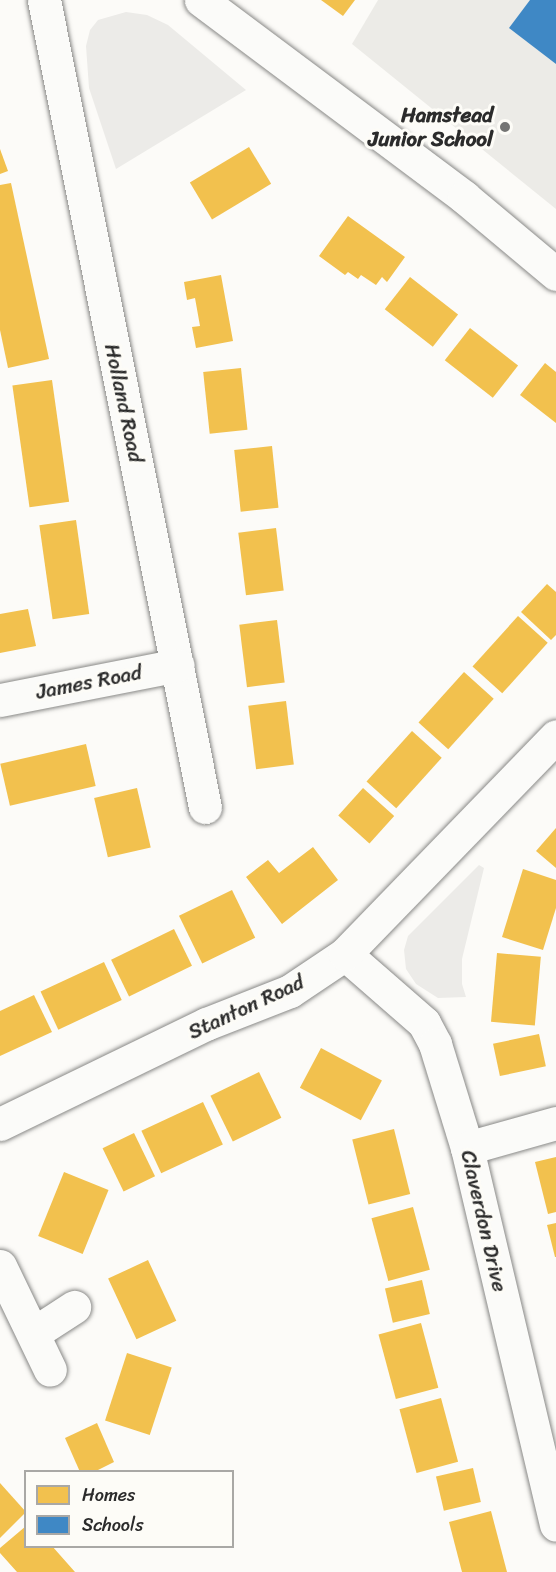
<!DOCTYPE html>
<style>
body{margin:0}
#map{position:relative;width:556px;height:1572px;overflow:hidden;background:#fcfbf8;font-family:Sriracha,sans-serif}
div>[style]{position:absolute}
.built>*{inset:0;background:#ecebe7}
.green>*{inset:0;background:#ecebe8}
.homes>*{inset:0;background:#f2c14e;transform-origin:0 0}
.schools>*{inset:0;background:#3f88c5}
.roads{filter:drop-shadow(0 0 2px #898987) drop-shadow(0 0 2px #898987)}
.minor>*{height:33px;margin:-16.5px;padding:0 16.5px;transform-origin:16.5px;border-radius:16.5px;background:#fbfbf9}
.major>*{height:33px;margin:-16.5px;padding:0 16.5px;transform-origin:16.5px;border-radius:16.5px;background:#fbfbf9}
.dots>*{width:16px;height:16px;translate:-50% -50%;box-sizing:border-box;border:3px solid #fdfcf7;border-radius:50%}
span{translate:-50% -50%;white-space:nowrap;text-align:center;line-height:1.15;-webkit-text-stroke:6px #fdfcf7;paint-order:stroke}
.poi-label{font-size:21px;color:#2b2b2b;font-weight:700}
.right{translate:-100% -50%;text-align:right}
.street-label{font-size:21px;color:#2b2b2b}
.legend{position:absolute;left:24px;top:1470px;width:210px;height:78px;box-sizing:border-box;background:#fdfcf7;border:2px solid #a9a8a5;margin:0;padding:8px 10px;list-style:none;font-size:18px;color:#2b2b2b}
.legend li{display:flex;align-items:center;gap:12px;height:30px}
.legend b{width:30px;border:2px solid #a9a8a5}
</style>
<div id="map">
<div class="built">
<div style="clip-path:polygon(378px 0,556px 0,556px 209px,352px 44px)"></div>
</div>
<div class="green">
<div style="clip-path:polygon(126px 12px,147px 15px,168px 25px,246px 90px,116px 169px,89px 88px,86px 46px,90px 30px,98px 20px)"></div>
<div style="clip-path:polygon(479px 865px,484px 868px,462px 959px,462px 984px,466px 997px,438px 998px,416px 984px,406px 969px,404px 950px,408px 936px)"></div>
</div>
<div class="homes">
<div style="clip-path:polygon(321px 0,355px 0,343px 16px)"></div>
<div style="left:249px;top:147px;width:43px;height:69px;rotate:59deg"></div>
<div style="clip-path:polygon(0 149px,8px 171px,0 174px)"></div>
<div style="clip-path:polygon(11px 183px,49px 359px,8px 368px,0 330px,0 185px)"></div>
<div style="clip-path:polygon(348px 216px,405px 257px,387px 282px,382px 277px,376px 285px,361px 275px,358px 279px,348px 272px,345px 275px,319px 256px)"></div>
<div style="clip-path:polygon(221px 275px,233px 341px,196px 348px,192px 327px,200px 326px,195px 298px,187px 300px,184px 282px)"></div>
<div style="left:410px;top:277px;width:61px;height:41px;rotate:38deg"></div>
<div style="left:470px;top:328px;width:61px;height:41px;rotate:38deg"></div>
<div style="clip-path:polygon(545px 363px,556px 372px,556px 423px,520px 395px)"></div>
<div style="left:241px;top:368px;width:62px;height:38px;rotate:84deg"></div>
<div style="left:52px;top:380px;width:123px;height:40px;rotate:82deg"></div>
<div style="left:272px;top:446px;width:62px;height:38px;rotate:84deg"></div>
<div style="left:76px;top:520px;width:95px;height:37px;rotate:82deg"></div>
<div style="left:276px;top:528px;width:63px;height:38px;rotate:83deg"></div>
<div style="clip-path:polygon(547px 584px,556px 592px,556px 635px,551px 640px,521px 612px)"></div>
<div style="clip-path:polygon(28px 609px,36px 646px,0 653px,0 614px)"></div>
<div style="left:518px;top:616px;width:40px;height:68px;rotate:42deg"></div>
<div style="left:277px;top:620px;width:63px;height:38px;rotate:83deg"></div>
<div style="left:464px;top:672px;width:40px;height:68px;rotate:42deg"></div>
<div style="left:286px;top:701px;width:64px;height:38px;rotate:83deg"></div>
<div style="left:412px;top:731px;width:40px;height:68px;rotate:42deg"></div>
<div style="left:86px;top:744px;width:43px;height:88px;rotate:77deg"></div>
<div style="left:137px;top:788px;width:61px;height:44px;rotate:77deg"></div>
<div style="left:363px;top:788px;width:42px;height:37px;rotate:42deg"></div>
<div style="clip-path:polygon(556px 828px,556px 868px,536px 851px)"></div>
<div style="clip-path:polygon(313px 847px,338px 880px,282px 924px,246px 877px,268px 860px,279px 873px)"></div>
<div style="clip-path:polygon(523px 869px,556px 880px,556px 908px,543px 950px,502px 937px)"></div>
<div style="left:232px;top:890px;width:53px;height:59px;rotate:64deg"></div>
<div style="left:174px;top:929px;width:41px;height:70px;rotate:64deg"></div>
<div style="left:497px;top:953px;width:44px;height:69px;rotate:5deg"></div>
<div style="left:104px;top:962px;width:42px;height:70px;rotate:65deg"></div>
<div style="clip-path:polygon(34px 995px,52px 1032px,0 1056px,0 1011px)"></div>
<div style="left:539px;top:1034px;width:33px;height:47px;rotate:78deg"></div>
<div style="left:321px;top:1048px;width:69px;height:45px;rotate:28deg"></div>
<div style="left:259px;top:1072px;width:51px;height:54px;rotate:64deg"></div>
<div style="left:203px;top:1102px;width:47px;height:68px;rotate:65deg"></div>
<div style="left:394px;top:1129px;width:67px;height:43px;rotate:76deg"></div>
<div style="left:134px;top:1133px;width:48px;height:35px;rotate:64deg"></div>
<div style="clip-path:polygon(556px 1157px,556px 1212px,548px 1214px,535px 1162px)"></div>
<div style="left:64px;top:1172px;width:48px;height:69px;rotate:22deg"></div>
<div style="left:413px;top:1207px;width:65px;height:43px;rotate:75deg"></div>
<div style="clip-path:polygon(556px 1223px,556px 1257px,555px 1257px,547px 1225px)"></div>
<div style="left:148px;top:1260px;width:67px;height:44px;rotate:65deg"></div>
<div style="left:422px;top:1280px;width:35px;height:38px;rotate:77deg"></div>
<div style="left:421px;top:1323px;width:67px;height:44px;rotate:75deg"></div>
<div style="left:127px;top:1353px;width:47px;height:71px;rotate:18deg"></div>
<div style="left:441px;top:1398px;width:66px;height:43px;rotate:75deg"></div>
<div style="clip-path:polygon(97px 1423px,114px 1462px,94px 1472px,80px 1472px,65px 1438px)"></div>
<div style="left:473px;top:1468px;width:35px;height:38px;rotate:77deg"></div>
<div style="clip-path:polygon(0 1483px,26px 1512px,0 1538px)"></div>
<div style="clip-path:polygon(491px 1511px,507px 1572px,462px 1572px,449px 1522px)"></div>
<div style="clip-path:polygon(26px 1526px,26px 1546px,52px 1546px,75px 1572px,17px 1572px,0 1553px,0 1548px)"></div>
</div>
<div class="schools">
<div style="clip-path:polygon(530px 0,556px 0,556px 64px,509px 28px)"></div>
</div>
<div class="roads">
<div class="minor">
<div style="left:44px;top:0;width:823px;rotate:78.72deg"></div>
<div style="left:0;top:700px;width:181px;rotate:-11.1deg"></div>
<div style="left:345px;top:954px;width:105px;rotate:41.1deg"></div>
<div style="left:424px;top:1023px;width:24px;rotate:62deg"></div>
<div style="left:435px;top:1044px;width:109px;rotate:72.9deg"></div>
<div style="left:467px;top:1148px;width:387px;rotate:76.7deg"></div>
<div style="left:0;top:1124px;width:229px;rotate:-25.9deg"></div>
<div style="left:206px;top:1024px;width:90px;rotate:-21.4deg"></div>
<div style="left:290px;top:991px;width:66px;rotate:-33.9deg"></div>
<div style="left:345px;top:954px;width:303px;rotate:-45.9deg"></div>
<div style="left:467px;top:1148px;width:92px;rotate:-15.7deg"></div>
<div style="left:0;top:1266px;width:115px;rotate:64.3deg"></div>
<div style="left:34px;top:1333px;width:48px;rotate:-33deg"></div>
</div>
<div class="major">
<div style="left:201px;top:0;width:329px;rotate:36.8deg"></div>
<div style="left:464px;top:197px;width:120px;rotate:39.9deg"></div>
</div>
</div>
<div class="dots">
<div style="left:505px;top:127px;background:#747473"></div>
</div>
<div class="poi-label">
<span class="right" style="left:493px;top:127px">Hamstead<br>Junior School</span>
</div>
<div class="street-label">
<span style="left:124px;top:403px;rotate:78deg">Holland Road</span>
<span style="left:89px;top:682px;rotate:-11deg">James Road</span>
<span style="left:246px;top:1007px;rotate:-25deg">Stanton Road</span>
<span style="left:484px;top:1221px;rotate:77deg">Claverdon Drive</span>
</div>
<ul class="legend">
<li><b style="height:16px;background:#f2c14e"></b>Homes</li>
<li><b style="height:16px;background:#3f88c5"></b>Schools</li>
</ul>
</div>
